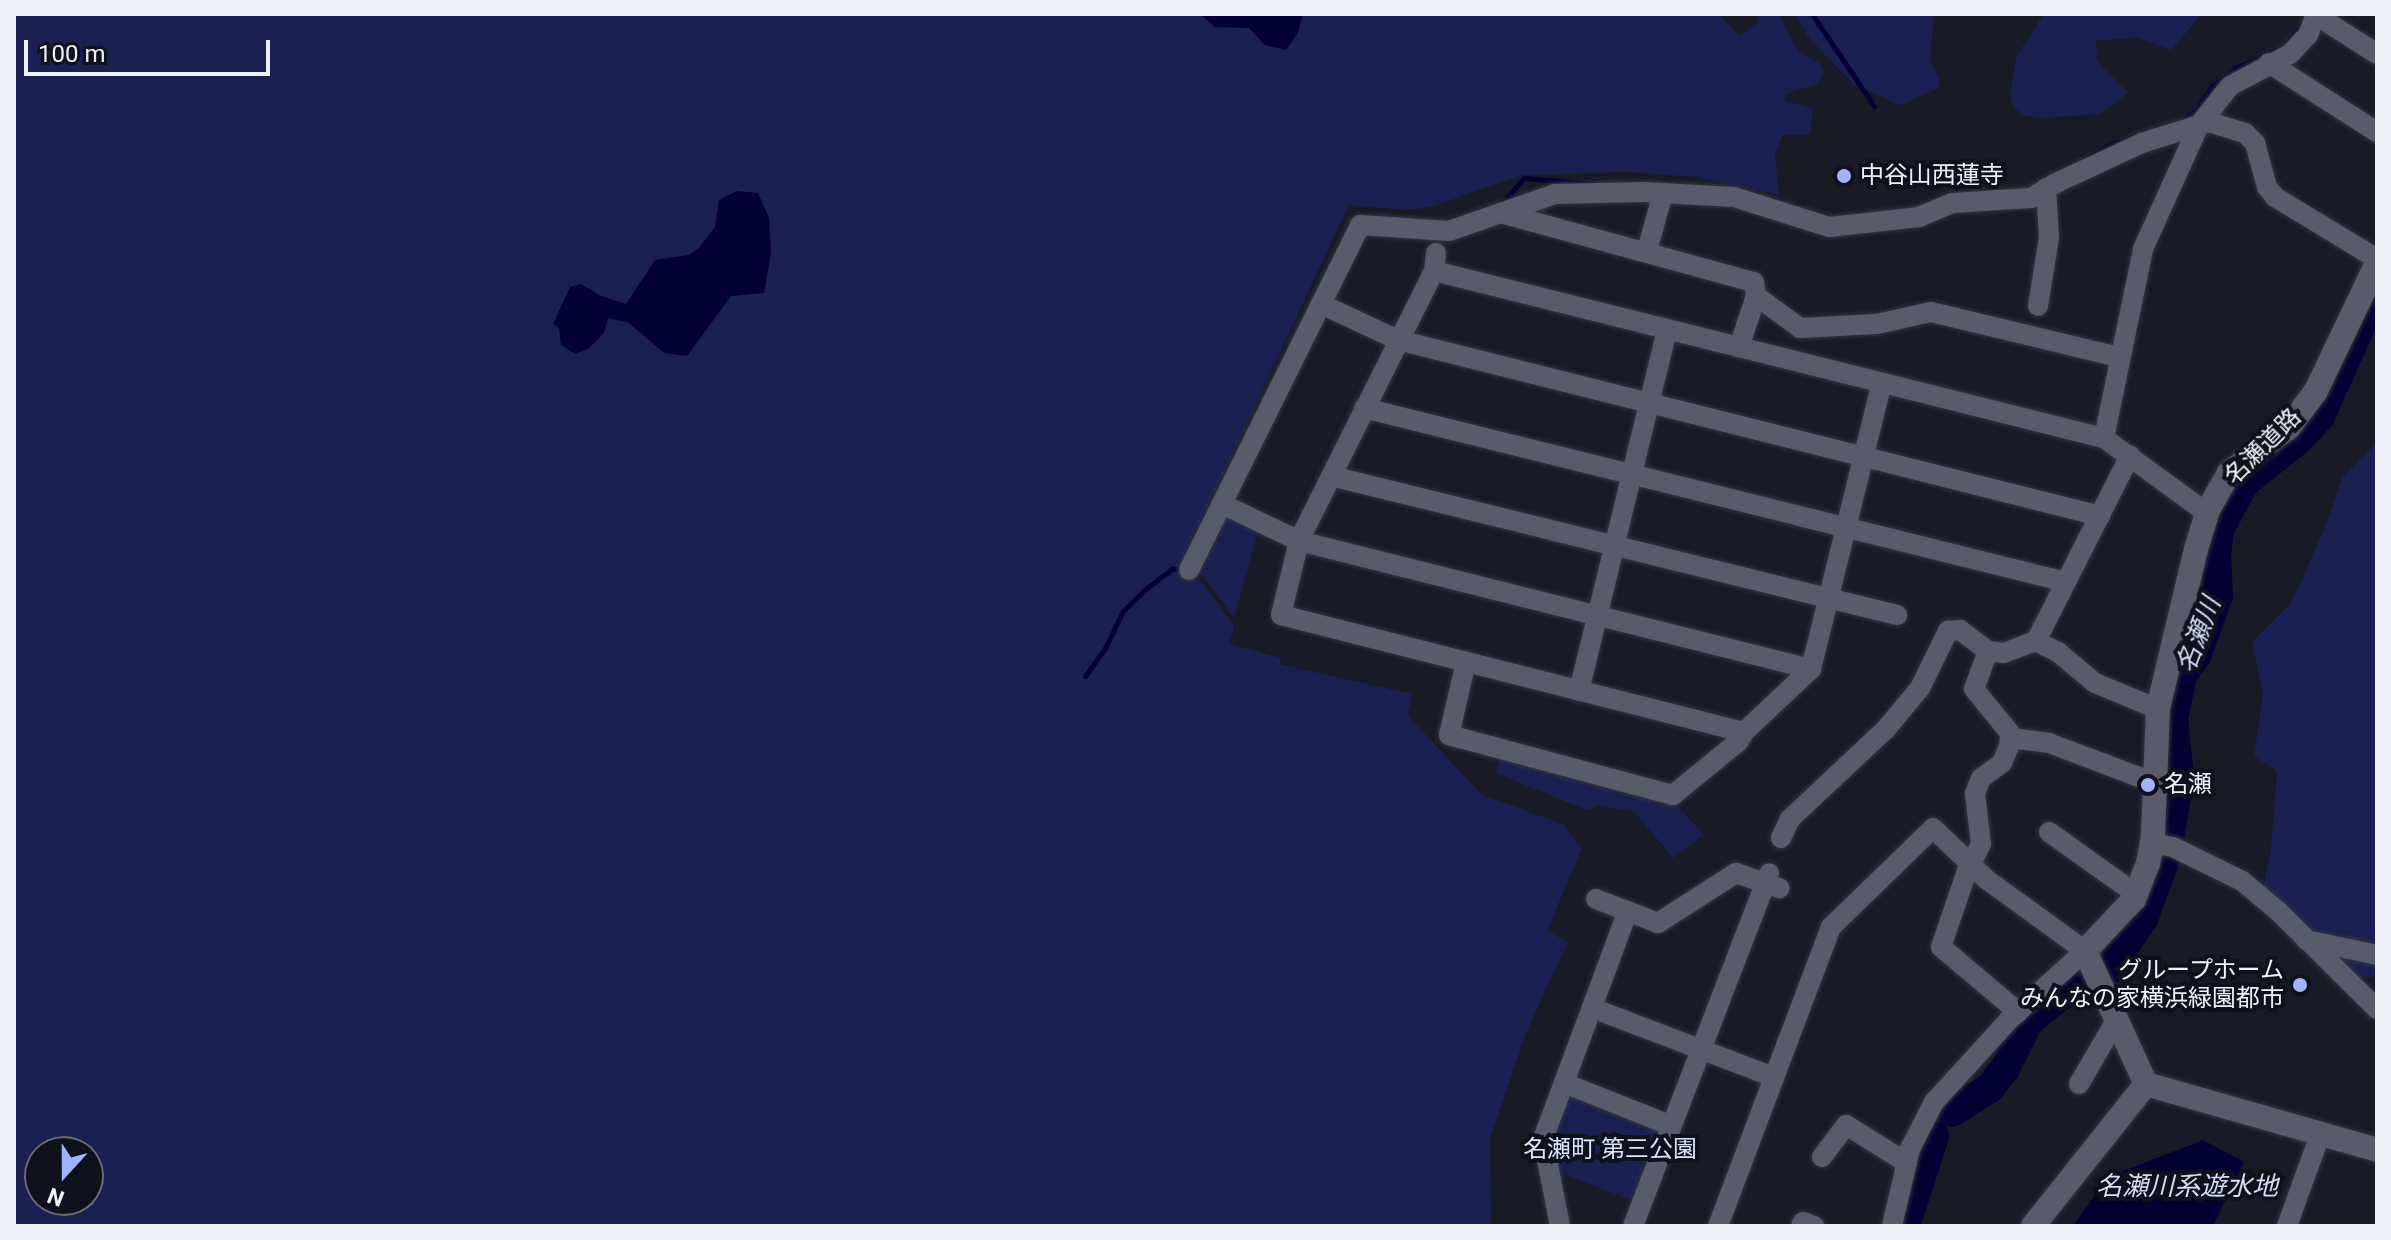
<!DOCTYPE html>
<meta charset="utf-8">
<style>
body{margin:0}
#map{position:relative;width:2391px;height:1240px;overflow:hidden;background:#181b26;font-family:Roboto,"Noto Sans JP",sans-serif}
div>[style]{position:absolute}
.green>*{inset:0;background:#192052}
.water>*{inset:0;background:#050034}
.stream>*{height:5px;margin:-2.5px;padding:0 2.5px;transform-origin:2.5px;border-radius:2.5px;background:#050034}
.river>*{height:30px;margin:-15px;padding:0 15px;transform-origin:15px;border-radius:15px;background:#050034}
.roads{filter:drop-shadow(0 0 2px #33353e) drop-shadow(0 0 2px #33353e)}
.street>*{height:20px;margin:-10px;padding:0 10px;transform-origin:10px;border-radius:10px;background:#585b69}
.secondary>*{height:24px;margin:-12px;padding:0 12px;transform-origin:12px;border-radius:12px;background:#585b69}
.dots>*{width:22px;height:22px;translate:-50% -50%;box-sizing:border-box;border:4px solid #0f121c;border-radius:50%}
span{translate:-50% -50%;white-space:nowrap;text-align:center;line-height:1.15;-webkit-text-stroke:8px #0f121c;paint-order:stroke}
.poi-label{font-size:24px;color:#eef0f8}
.left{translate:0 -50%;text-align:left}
.right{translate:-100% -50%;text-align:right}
.street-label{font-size:24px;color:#eef0f8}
.park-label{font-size:24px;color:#dbe1f7}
.water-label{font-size:26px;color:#d6dcf2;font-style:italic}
.frame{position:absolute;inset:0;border:16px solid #eef0f8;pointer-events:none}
.north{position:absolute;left:24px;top:1136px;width:80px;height:80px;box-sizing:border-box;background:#0f121c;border:2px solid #686b74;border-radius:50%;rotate:201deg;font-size:22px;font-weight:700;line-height:32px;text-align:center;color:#eef0f8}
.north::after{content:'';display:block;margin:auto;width:28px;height:36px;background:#a0b3fd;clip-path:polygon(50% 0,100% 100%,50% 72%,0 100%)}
.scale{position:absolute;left:24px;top:40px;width:246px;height:36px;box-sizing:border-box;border:4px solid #eef0f8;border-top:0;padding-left:10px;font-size:24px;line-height:28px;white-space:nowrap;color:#eef0f8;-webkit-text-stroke:6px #0f121c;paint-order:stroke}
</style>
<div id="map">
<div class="green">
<div style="clip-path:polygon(evenodd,14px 14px,1719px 14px,1739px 36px,1759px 22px,1755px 14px,1779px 14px,1799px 53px,1821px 64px,1824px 72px,1818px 84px,1785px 94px,1785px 101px,1813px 109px,1810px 134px,1783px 135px,1775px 154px,1779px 195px,1695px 177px,1627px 172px,1522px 175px,1431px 207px,1404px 210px,1349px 205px,1184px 558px,1234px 625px,1229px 644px,1281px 658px,1280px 664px,1292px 667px,1412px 694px,1407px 715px,1482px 795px,1563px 824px,1582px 848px,1547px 931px,1568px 942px,1526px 1033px,1490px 1139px,1491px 1226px,14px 1226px,14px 14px,40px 1152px,88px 1152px,88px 1200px,40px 1200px,40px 1152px)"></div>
<div style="clip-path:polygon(1794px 14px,1934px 14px,1930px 61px,1939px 77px,1939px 88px,1900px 105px,1853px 84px,1810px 39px)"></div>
<div style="clip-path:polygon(2044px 14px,2202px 14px,2171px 50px,2135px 37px,2096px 41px,2097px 61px,2128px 93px,2100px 114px,2041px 118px,2024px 115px,2013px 107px,2010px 94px,2016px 57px)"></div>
<div style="clip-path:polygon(2377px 442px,2377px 974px,2367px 978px,2346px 974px,2263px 887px,2271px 850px,2277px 771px,2254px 756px,2263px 694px,2252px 642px,2291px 603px,2326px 525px,2342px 478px)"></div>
<div style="clip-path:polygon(1224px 513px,1259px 528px,1234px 618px,1197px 568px)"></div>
<div style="clip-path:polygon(1502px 754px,1672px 800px,1704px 835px,1673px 858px,1635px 812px,1598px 805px,1587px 810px,1496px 773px)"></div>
<div style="clip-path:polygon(1577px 1095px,1659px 1128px,1662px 1133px,1637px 1202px,1560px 1173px,1555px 1130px,1567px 1098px)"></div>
</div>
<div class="water">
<div style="clip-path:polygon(1200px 14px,1303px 14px,1298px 33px,1286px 50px,1265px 45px,1249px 28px,1215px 27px)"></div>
<div style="clip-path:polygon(737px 191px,758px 193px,769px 218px,771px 253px,764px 293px,731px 296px,687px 356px,664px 353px,629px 323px,608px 318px,604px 333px,588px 349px,575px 354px,561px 345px,559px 328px,553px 324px,570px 287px,581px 284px,601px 296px,626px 304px,655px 260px,688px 255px,698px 249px,715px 227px,719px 200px)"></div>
<div style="clip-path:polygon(2203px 1140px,2244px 1162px,2213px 1226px,2073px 1226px,2108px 1177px)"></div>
</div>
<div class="stream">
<div style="left:1812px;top:14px;width:111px;rotate:56deg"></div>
<div style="left:2181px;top:121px;width:19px;rotate:-36deg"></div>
<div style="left:2196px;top:110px;width:29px;rotate:-56deg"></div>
<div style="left:2212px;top:86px;width:31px;rotate:-37deg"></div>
<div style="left:2237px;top:67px;width:51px;rotate:-24.1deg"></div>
<div style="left:2284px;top:46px;width:32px;rotate:-51deg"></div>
<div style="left:2085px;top:159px;width:29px;rotate:-31deg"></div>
<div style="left:2110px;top:144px;width:25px;rotate:-18deg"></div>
<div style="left:1502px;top:203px;width:33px;rotate:-49deg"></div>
<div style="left:1524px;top:178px;width:72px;rotate:4.8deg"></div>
<div style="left:1085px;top:676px;width:34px;rotate:-54deg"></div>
<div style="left:1105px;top:648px;width:41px;rotate:-64.1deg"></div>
<div style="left:1123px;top:611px;width:35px;rotate:-44deg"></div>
<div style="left:1148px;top:587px;width:30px;rotate:-37deg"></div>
<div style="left:1172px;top:569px;width:9px;rotate:-6deg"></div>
</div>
<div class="river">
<div style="left:2110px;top:969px;width:62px;rotate:-56.8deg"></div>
<div style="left:2144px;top:917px;width:68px;rotate:-70.2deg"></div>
<div style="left:2167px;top:853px;width:78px;rotate:-81.1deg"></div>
<div style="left:2179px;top:776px;width:57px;rotate:-96deg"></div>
<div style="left:2173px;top:719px;width:45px;rotate:-78.4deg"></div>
<div style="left:2182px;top:675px;width:26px;rotate:-54deg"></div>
<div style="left:2197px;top:654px;width:63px;rotate:-70.4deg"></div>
<div style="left:2218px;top:595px;width:38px;rotate:-93deg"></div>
<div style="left:2216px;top:557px;width:27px;rotate:-84deg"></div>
<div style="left:2219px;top:530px;width:53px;rotate:-62deg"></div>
<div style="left:2244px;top:483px;width:69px;rotate:-38.5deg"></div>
<div style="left:2298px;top:440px;width:33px;rotate:-47deg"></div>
<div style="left:2320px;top:416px;width:138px;rotate:-65.7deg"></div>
<div style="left:1952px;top:1112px;width:45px;rotate:-32.3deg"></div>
<div style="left:1990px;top:1088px;width:26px;rotate:-53deg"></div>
<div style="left:2006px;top:1067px;width:51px;rotate:-63.4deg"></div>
<div style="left:2029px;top:1021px;width:40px;rotate:-39deg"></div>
<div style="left:2060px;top:996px;width:28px;rotate:-21deg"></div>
<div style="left:1905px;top:1226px;width:95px;rotate:-72.1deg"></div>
</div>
<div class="roads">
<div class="street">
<div style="left:2316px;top:15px;width:72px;rotate:32.6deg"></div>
<div style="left:2269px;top:63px;width:128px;rotate:32.6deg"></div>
<div style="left:1501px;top:213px;width:262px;rotate:15.3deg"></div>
<div style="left:1754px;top:282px;width:14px;rotate:82deg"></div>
<div style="left:1756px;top:296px;width:54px;rotate:108.4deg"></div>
<div style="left:1647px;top:251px;width:60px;rotate:-74.6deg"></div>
<div style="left:1436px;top:253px;width:18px;rotate:96deg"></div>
<div style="left:1434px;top:271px;width:302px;rotate:116.6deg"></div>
<div style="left:1299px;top:541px;width:76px;rotate:103.7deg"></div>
<div style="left:1281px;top:615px;width:478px;rotate:14.2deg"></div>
<div style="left:1744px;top:732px;width:92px;rotate:-43.2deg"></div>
<div style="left:1811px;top:669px;width:295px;rotate:-76.1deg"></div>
<div style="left:1434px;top:271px;width:690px;rotate:14deg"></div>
<div style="left:2104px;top:438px;width:127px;rotate:36.1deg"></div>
<div style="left:1756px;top:296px;width:54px;rotate:36deg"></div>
<div style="left:1800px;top:328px;width:77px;rotate:-3deg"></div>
<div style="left:1877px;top:324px;width:55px;rotate:-12.5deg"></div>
<div style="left:1931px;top:312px;width:192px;rotate:13.5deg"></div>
<div style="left:1321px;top:304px;width:85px;rotate:25.1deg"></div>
<div style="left:1398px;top:340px;width:724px;rotate:14.07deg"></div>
<div style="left:2038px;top:306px;width:70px;rotate:-80.9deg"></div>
<div style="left:2049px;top:237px;width:49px;rotate:-93.5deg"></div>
<div style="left:1364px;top:408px;width:723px;rotate:13.92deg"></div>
<div style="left:2104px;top:438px;width:193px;rotate:-78.3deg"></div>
<div style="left:2143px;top:249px;width:136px;rotate:-65.7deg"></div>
<div style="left:2199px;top:125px;width:10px;rotate:-17deg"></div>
<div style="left:2209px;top:122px;width:38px;rotate:17deg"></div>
<div style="left:2245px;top:133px;width:14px;rotate:45deg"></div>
<div style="left:2255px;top:143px;width:46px;rotate:74.7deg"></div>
<div style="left:2267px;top:187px;width:13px;rotate:51deg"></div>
<div style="left:2275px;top:197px;width:119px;rotate:31.3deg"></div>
<div style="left:1331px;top:476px;width:583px;rotate:13.8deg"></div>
<div style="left:1222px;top:504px;width:85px;rotate:25.7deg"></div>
<div style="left:1299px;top:541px;width:528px;rotate:14.04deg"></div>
<div style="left:1189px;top:570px;width:385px;rotate:-63.6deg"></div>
<div style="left:1360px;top:225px;width:89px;rotate:3.9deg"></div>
<div style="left:1449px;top:231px;width:112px;rotate:-19.2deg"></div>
<div style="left:1555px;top:194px;width:89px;rotate:-1.3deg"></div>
<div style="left:1644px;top:192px;width:90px;rotate:3.2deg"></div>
<div style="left:1734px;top:197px;width:100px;rotate:17.5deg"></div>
<div style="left:1829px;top:227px;width:91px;rotate:-6.3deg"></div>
<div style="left:1919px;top:217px;width:36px;rotate:-23deg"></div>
<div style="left:1952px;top:203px;width:79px;rotate:-3.6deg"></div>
<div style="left:2031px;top:198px;width:27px;rotate:-31deg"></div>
<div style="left:2054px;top:184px;width:97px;rotate:-25deg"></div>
<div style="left:2142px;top:143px;width:60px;rotate:-17.5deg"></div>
<div style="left:2199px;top:125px;width:50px;rotate:-51.5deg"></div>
<div style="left:2230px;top:86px;width:68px;rotate:-28.1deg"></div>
<div style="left:2290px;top:54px;width:26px;rotate:-47deg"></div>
<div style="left:2308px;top:35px;width:22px;rotate:-69deg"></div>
<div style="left:2036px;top:641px;width:208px;rotate:-63.1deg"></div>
<div style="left:1988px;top:651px;width:40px;rotate:110.2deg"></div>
<div style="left:1974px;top:689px;width:57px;rotate:50.7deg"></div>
<div style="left:2010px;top:733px;width:13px;rotate:94deg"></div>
<div style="left:2009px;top:746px;width:18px;rotate:112deg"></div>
<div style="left:2002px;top:763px;width:26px;rotate:144deg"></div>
<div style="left:1981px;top:778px;width:17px;rotate:111deg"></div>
<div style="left:1975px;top:794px;width:50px;rotate:83.2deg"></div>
<div style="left:1981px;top:844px;width:30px;rotate:117deg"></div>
<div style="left:1967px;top:871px;width:80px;rotate:108.9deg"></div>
<div style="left:1941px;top:947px;width:101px;rotate:40.2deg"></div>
<div style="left:1466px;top:662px;width:75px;rotate:103.1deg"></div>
<div style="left:1449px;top:735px;width:232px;rotate:15deg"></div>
<div style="left:1673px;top:795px;width:85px;rotate:-39.3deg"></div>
<div style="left:1739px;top:741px;width:10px;rotate:-61deg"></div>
<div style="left:1579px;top:691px;width:372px;rotate:-76.3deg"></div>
<div style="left:2010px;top:738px;width:39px;rotate:7deg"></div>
<div style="left:2049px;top:743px;width:113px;rotate:20.7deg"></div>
<div style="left:2049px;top:832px;width:107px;rotate:35.5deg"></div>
<div style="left:1781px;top:838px;width:21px;rotate:-65deg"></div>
<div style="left:1790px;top:819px;width:132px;rotate:-43.2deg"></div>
<div style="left:1886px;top:729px;width:53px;rotate:-50.3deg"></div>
<div style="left:1920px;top:688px;width:64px;rotate:-63.8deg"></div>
<div style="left:1948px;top:631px;width:12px;rotate:-5deg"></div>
<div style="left:1960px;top:630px;width:35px;rotate:37deg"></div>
<div style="left:1988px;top:651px;width:16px;rotate:7deg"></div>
<div style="left:2004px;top:653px;width:34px;rotate:-21deg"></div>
<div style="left:2036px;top:641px;width:25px;rotate:27deg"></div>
<div style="left:2058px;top:652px;width:48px;rotate:40deg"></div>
<div style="left:2095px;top:683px;width:68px;rotate:22.4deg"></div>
<div style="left:2152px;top:843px;width:21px;rotate:11deg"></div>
<div style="left:2173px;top:847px;width:77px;rotate:26.2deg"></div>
<div style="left:2242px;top:881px;width:47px;rotate:39.8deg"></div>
<div style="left:2278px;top:911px;width:139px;rotate:44.7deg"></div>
<div style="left:1596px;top:899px;width:66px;rotate:21.2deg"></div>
<div style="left:1658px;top:923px;width:93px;rotate:-32.7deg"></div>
<div style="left:1736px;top:873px;width:46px;rotate:19.2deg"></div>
<div style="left:2306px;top:940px;width:73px;rotate:11.9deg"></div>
<div style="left:1592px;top:1008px;width:195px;rotate:20.8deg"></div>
<div style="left:1564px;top:1083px;width:116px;rotate:21.7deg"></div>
<div style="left:2079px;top:1084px;width:75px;rotate:-59.7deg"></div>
<div style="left:1822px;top:1157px;width:40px;rotate:-53deg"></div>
<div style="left:1846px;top:1125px;width:72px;rotate:31.9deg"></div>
<div style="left:1560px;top:1226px;width:89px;rotate:-101.1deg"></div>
<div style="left:1543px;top:1139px;width:243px;rotate:-69.6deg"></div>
<div style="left:1633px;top:1226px;width:378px;rotate:-68.9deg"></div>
<div style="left:1718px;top:1226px;width:320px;rotate:-69.3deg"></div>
<div style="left:1831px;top:927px;width:142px;rotate:-44.1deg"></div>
<div style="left:1933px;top:828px;width:74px;rotate:43.9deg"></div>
<div style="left:1986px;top:879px;width:122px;rotate:36deg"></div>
<div style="left:2085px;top:951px;width:103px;rotate:137.8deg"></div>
<div style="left:2009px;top:1020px;width:111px;rotate:132.4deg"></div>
<div style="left:1934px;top:1102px;width:53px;rotate:117.1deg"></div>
<div style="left:1910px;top:1149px;width:79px;rotate:103.2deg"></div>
<div style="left:1801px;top:1226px;width:4px;rotate:-63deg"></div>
<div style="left:1803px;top:1222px;width:12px;rotate:20deg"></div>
<div style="left:2287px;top:1226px;width:97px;rotate:-70.1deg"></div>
</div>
<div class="secondary">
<div style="left:2377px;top:263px;width:142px;rotate:115.5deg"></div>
<div style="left:2316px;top:391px;width:45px;rotate:126.9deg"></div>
<div style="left:2289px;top:427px;width:76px;rotate:142.5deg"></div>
<div style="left:2229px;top:473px;width:43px;rotate:119.6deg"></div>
<div style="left:2208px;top:510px;width:41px;rotate:107.1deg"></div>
<div style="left:2196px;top:549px;width:164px;rotate:103.4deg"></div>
<div style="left:2158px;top:709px;width:127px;rotate:92.3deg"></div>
<div style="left:2153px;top:836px;width:27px;rotate:100deg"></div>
<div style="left:2148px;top:863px;width:39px;rotate:111deg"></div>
<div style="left:2134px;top:899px;width:71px;rotate:133.3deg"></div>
<div style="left:2085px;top:951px;width:146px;rotate:65.4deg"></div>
<div style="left:2146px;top:1084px;width:240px;rotate:15.9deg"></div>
<div style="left:2033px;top:1226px;width:181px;rotate:-51.5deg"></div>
</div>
</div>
<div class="dots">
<div style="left:1844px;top:176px;background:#a0b3fd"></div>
<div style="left:2148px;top:785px;background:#a0b3fd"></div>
<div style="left:2300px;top:985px;background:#a0b3fd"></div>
</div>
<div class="poi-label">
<span class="left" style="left:1860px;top:176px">中谷山西蓮寺</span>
<span class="left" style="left:2164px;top:785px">名瀬</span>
<span class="right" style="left:2284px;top:985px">グループホーム<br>みんなの家横浜緑園都市</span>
</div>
<div class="street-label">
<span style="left:2263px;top:447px;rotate:-45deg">名瀬道路</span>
</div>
<div class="park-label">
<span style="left:1610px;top:1150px">名瀬町 第三公園</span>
</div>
<div class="water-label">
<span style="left:2199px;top:635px;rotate:-69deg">名瀬川</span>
<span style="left:2187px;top:1187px">名瀬川系遊水地</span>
</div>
<div class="frame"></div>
<div class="north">N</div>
<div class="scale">100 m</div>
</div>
